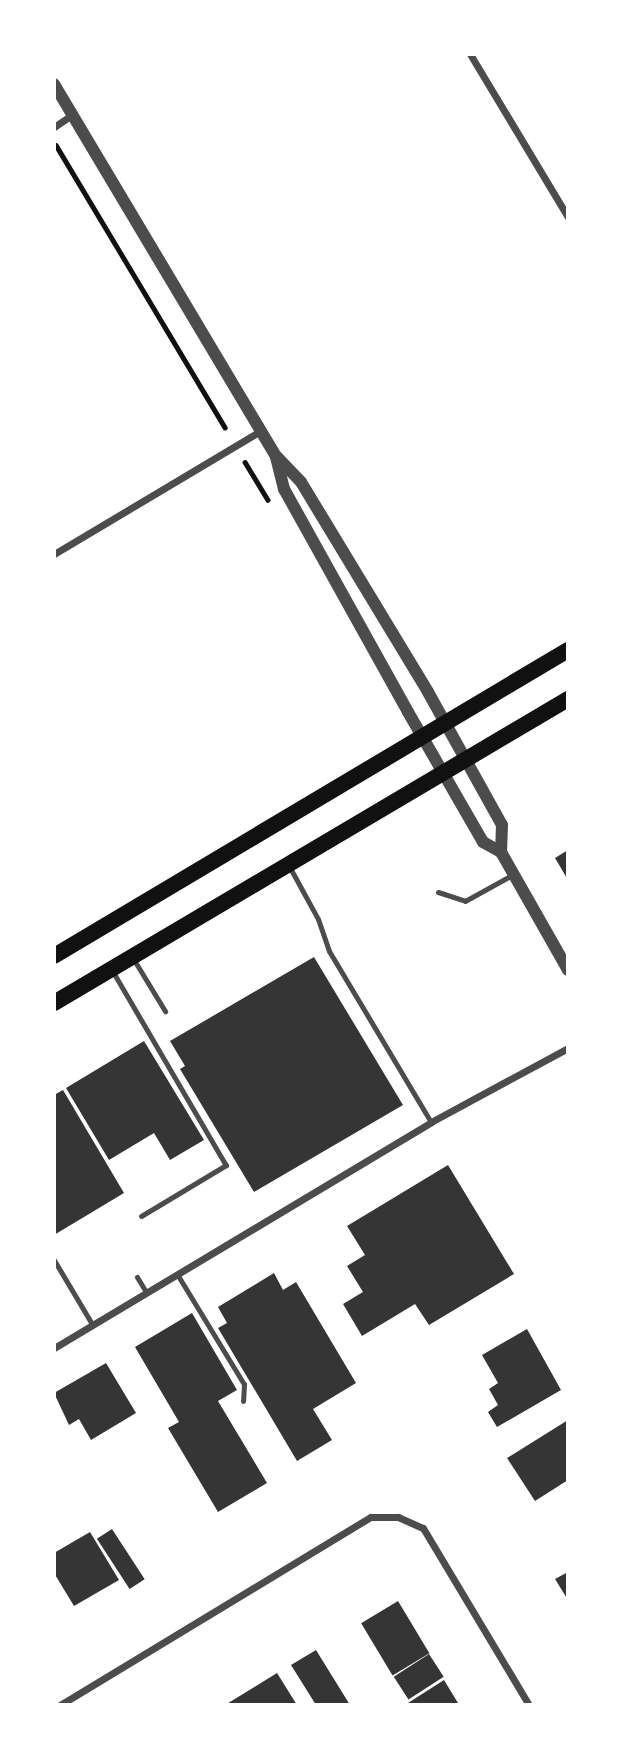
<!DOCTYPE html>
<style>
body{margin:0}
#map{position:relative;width:622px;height:1759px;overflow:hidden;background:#fff;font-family:Signika,sans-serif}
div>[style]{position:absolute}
.building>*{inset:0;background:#353535;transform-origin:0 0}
.path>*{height:4.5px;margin:-2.25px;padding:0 2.25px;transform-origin:2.25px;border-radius:2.25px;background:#111}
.service>*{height:5px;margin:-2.5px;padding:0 2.5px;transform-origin:2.5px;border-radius:2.5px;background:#4c4c4c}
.minor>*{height:7px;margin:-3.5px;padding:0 3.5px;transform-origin:3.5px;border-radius:3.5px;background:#4c4c4c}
.tertiary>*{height:12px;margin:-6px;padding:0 6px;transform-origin:6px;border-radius:6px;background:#4c4c4c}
.primary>*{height:16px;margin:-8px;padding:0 8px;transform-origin:8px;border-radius:8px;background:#111}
span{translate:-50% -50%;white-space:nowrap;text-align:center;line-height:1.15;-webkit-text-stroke:5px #fff;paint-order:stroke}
.frame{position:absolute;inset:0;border:56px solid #fff;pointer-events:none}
</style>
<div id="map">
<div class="building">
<div style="clip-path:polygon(568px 850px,568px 880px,555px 858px)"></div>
<div style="clip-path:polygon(314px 957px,403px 1105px,254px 1192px,180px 1069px,185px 1066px,170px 1041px)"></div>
<div style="clip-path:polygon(144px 1041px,204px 1140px,170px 1160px,154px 1133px,109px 1160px,66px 1088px)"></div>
<div style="clip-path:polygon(63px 1090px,124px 1193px,54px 1235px,54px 1095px)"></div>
<div style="clip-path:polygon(448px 1165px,514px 1274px,429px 1325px,415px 1304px,362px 1336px,343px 1304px,363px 1292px,347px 1266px,365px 1255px,347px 1226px)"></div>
<div style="clip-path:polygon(274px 1273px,283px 1290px,296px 1282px,356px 1383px,313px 1409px,332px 1440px,297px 1461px,218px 1328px,227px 1323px,218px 1307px)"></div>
<div style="clip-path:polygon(192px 1313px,237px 1390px,218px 1401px,267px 1483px,218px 1512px,168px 1428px,179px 1422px,135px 1347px)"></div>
<div style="clip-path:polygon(527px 1329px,561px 1390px,497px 1427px,488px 1412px,498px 1405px,489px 1389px,498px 1383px,482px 1355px)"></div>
<div style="clip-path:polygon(106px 1363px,136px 1413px,91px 1440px,79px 1419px,69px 1425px,54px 1393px)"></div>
<div style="clip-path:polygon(568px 1420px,568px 1480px,535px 1501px,507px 1458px)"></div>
<div style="left:112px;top:1529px;width:60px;height:18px;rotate:57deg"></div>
<div style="clip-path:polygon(90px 1532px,119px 1580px,74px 1606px,54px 1573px,54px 1553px)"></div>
<div style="clip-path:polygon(568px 1572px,568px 1600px,555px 1579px)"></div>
<div style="left:398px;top:1601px;width:61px;height:43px;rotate:59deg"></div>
<div style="clip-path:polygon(316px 1650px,350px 1705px,316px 1705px,291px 1665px)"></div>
<div style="left:429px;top:1654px;width:27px;height:42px;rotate:57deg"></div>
<div style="clip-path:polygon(277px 1673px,297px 1705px,225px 1705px)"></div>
<div style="clip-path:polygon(444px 1680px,458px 1703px,409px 1705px,408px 1703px)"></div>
</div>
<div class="path">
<div style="left:56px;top:145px;width:329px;rotate:59.1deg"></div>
<div style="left:245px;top:462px;width:44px;rotate:58.8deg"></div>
</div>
<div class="service">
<div style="left:289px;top:866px;width:60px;rotate:61.3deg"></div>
<div style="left:318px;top:919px;width:34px;rotate:71deg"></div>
<div style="left:329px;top:951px;width:199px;rotate:59.2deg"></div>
<div style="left:438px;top:892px;width:28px;rotate:18deg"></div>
<div style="left:465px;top:901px;width:56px;rotate:-28.9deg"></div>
<div style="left:134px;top:960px;width:60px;rotate:58.7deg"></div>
<div style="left:113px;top:972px;width:224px;rotate:59.7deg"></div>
<div style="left:226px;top:1165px;width:99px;rotate:149deg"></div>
<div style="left:54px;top:1260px;width:74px;rotate:59.3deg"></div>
<div style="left:177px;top:1274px;width:129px;rotate:58.7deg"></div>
<div style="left:244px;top:1384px;width:17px;rotate:93deg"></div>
<div style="left:137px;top:1277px;width:17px;rotate:59deg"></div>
</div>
<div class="minor">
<div style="left:470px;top:54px;width:190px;rotate:59deg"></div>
<div style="left:54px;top:127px;width:22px;rotate:-34deg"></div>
<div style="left:54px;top:554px;width:240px;rotate:-30.8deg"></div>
<div style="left:54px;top:1348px;width:440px;rotate:-30.9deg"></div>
<div style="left:431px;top:1122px;width:156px;rotate:-28.4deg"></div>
<div style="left:60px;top:1705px;width:363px;rotate:-31.2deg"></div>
<div style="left:371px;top:1517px;width:27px"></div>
<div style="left:398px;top:1517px;width:27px;rotate:24deg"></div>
<div style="left:423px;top:1528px;width:206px;rotate:59.1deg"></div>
</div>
<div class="tertiary">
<div style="left:54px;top:84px;width:433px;rotate:59.2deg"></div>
<div style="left:276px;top:456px;width:36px;rotate:46deg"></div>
<div style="left:301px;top:482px;width:245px;rotate:58.8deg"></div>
<div style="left:428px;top:692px;width:152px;rotate:60.9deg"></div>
<div style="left:502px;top:825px;width:27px;rotate:92deg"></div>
<div style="left:276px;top:457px;width:33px;rotate:76deg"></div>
<div style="left:284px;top:489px;width:255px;rotate:60.9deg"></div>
<div style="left:408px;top:712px;width:150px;rotate:60deg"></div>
<div style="left:483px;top:842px;width:21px;rotate:29deg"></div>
<div style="left:501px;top:852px;width:136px;rotate:60.4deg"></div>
</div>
<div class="primary">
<div style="left:54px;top:956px;width:598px;rotate:-30.77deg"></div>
<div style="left:54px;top:1003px;width:597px;rotate:-30.6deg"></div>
</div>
<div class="frame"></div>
</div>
